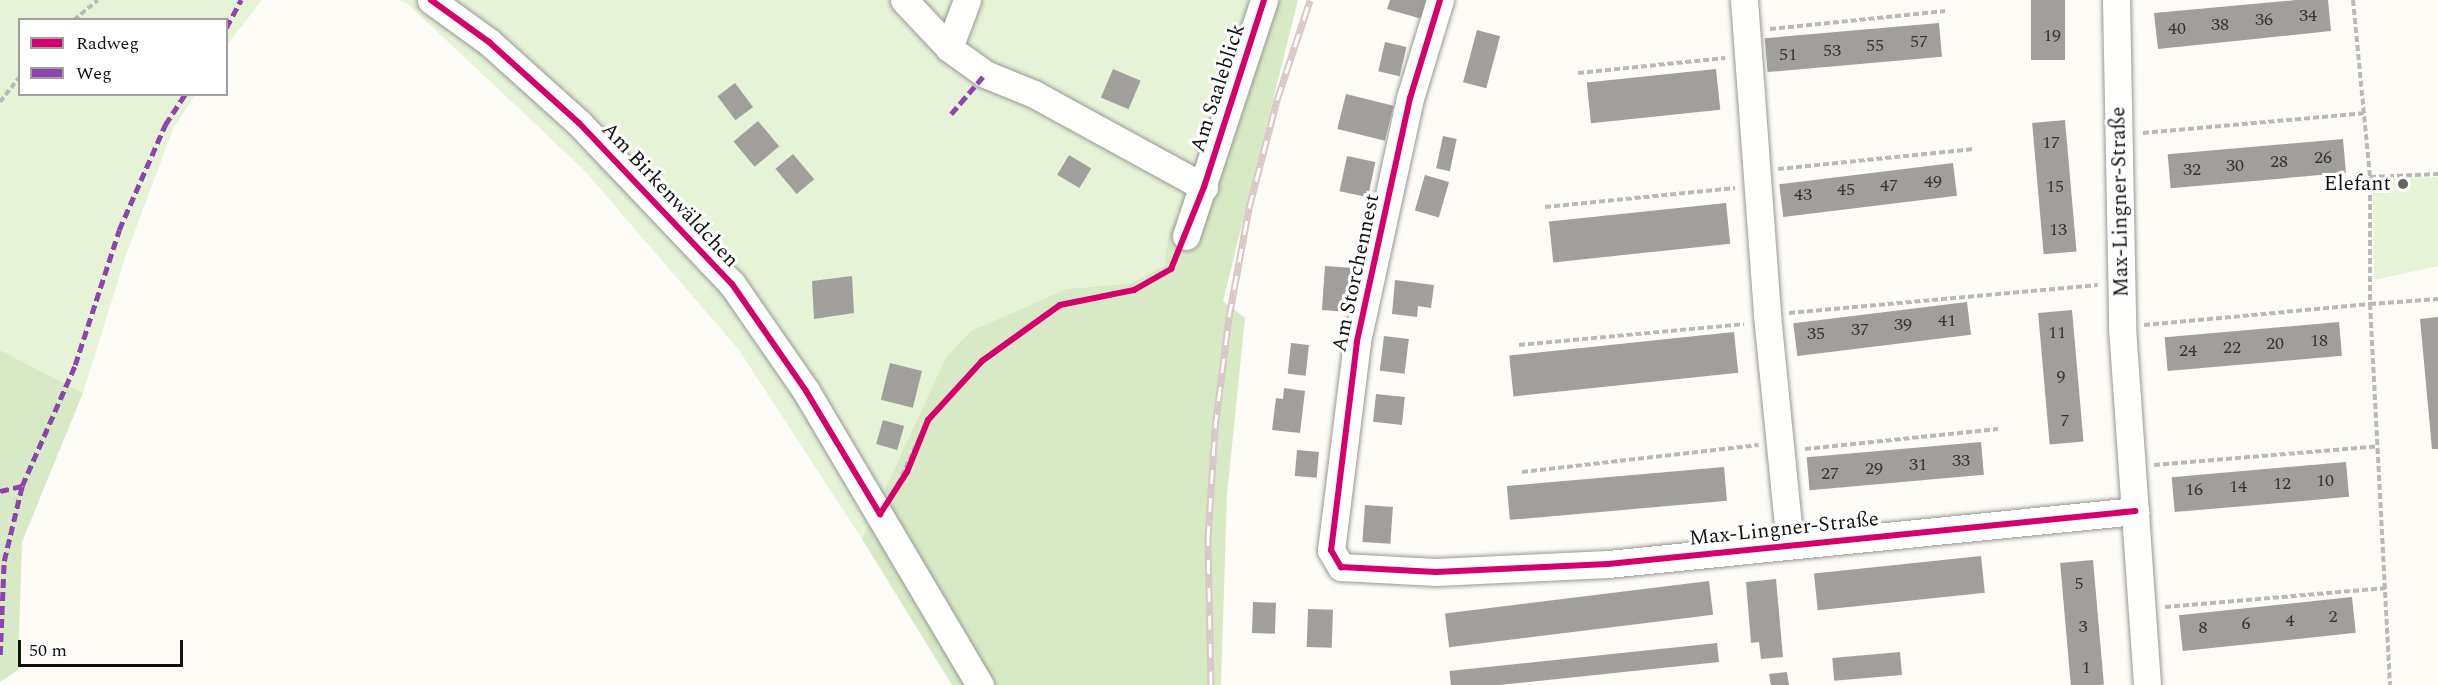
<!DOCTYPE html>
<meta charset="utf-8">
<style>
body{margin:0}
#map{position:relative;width:2438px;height:685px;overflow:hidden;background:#fdfcf7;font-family:Spectral,serif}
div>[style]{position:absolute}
.green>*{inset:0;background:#e7f3d7}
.forest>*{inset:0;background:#d8eac5}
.building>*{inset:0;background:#a19f9c;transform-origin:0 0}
.path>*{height:4px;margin-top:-2px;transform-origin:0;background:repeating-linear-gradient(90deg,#b9b9b8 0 6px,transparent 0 9px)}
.roads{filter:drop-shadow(0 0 2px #979795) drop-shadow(0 0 2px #979795)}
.minor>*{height:27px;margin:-13.5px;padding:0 13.5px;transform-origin:13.5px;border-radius:13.5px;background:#fffffe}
.rail>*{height:7px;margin-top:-3.5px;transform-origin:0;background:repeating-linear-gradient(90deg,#fff 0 14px,#d9c6c7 0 28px);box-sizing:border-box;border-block:2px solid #d9c6c7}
.quiet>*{height:4.5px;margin-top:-2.25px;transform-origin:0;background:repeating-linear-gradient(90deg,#8e44ad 0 9px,transparent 0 13.5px)}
.cycleway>*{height:6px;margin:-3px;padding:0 3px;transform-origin:3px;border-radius:3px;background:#d6006c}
.dots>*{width:16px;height:16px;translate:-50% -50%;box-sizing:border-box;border:3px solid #fff;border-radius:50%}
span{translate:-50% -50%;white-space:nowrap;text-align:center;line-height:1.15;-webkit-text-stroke:6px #fff;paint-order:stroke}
.number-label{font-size:18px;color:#353434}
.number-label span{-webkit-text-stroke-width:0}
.street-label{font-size:21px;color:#111}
.poi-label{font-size:21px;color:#111}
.right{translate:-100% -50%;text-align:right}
.legend{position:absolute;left:18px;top:18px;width:210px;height:78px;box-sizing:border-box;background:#fff;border:2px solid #a0a0a0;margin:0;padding:8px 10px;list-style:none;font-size:18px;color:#111}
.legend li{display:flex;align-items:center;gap:12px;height:30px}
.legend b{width:30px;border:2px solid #a0a0a0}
.scale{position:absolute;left:18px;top:640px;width:165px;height:27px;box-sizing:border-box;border:3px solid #111;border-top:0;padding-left:8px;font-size:18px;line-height:21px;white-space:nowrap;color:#111;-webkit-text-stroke:4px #fff;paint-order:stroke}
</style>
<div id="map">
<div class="green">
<div style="clip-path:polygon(0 0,262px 0,227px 45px,226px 20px,20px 20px,20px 94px,195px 95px,173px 129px,126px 255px,83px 393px,0 350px)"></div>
<div style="clip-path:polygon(399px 0,1279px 0,1224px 159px,1170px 229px,1165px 266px,1132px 283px,1067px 289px,946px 357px,862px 539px,739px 350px,585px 171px,408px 4px)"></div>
<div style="clip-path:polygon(2438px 177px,2438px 266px,2374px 280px,2373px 179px)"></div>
</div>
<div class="forest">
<div style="clip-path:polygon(1279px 0,1298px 0,1223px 301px,1245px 318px,1227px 495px,1221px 685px,952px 685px,862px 539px,946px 357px,971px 331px,1067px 289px,1132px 283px,1164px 266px,1170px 229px,1224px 159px)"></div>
<div style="clip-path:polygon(0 350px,83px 393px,22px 542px,18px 670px,0 682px)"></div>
</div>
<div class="building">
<div style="clip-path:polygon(1390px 0,1425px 0,1428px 1px,1422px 19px,1387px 9px)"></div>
<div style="left:2031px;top:0;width:34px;height:60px"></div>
<div style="clip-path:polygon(2296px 0,2328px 0,2331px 31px,2158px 49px,2154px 13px)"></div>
<div style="left:1939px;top:23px;width:34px;height:175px;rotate:85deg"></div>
<div style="left:1477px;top:30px;width:24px;height:54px;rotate:15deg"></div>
<div style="left:1385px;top:42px;width:22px;height:30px;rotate:13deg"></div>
<div style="left:1113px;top:69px;width:30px;height:31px;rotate:23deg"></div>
<div style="left:1716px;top:69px;width:41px;height:130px;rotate:84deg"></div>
<div style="left:735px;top:83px;width:30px;height:22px;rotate:53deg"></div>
<div style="left:1346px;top:94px;width:49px;height:36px;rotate:14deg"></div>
<div style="left:2065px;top:120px;width:132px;height:33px;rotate:85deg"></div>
<div style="left:758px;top:121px;width:33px;height:32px;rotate:50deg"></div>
<div style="left:1443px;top:136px;width:14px;height:33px;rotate:12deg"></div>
<div style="left:2343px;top:139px;width:34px;height:176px;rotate:85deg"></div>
<div style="left:793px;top:154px;width:33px;height:23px;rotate:50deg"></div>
<div style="left:1069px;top:155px;width:26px;height:23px;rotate:31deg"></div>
<div style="left:1347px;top:156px;width:29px;height:36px;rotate:12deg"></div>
<div style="left:1953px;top:163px;width:33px;height:175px;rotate:83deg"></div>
<div style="left:1425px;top:175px;width:25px;height:37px;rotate:16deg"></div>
<div style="left:1726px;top:203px;width:41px;height:178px;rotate:84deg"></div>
<div style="left:1325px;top:266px;width:26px;height:44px;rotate:4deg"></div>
<div style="clip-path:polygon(852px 276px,854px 313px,814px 319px,812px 281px)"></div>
<div style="clip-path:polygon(1395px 280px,1434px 285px,1431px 308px,1418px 306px,1417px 317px,1392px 314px)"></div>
<div style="left:1967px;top:302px;width:33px;height:175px;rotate:83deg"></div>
<div style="left:2072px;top:310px;width:132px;height:34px;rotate:85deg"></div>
<div style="clip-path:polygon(2438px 317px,2438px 449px,2432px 449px,2420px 319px)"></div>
<div style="left:2339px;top:322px;width:34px;height:175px;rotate:85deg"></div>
<div style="left:1734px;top:332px;width:41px;height:226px;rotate:84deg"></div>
<div style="left:1384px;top:336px;width:25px;height:35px;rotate:7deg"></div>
<div style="left:1291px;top:343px;width:18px;height:31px;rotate:6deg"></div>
<div style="left:890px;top:363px;width:33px;height:38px;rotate:14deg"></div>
<div style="clip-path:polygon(1284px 388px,1305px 391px,1300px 433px,1272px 430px,1276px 398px,1283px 399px)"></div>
<div style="left:1376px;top:394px;width:29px;height:28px;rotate:6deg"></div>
<div style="left:883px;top:420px;width:22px;height:25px;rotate:16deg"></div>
<div style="left:1981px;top:442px;width:33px;height:175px;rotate:85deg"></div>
<div style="left:1297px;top:450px;width:22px;height:26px;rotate:5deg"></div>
<div style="left:2346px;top:462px;width:35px;height:175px;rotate:85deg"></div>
<div style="left:1724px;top:467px;width:34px;height:218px;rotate:85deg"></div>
<div style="left:1365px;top:505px;width:28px;height:37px;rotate:4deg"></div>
<div style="left:1981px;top:556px;width:37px;height:168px;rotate:84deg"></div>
<div style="left:2093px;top:560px;width:125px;height:33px;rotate:85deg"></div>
<div style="clip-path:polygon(1776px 579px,1783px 657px,1761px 659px,1759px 642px,1751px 643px,1746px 582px)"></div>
<div style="left:1709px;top:581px;width:34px;height:266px;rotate:83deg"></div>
<div style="left:2352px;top:597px;width:36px;height:174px;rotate:84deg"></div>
<div style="left:1253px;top:602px;width:23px;height:31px;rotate:2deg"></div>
<div style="left:1308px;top:609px;width:25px;height:38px;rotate:2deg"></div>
<div style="left:1717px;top:643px;width:19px;height:269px;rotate:84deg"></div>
<div style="left:1900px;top:652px;width:23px;height:68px;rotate:85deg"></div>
<div style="clip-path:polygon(1787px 672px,1789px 685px,1771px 685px,1769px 674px)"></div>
</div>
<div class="path">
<div style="left:2353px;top:0;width:178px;rotate:84.5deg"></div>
<div style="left:2370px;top:177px;width:127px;rotate:90deg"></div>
<div style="left:2370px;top:304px;width:68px;rotate:-4.2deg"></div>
<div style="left:74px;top:20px;width:31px;rotate:-40deg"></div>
<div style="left:1770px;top:29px;width:176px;rotate:-5.9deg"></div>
<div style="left:1578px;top:73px;width:148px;rotate:-5.8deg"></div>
<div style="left:0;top:102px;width:33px;rotate:-52deg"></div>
<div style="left:2143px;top:133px;width:224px;rotate:-5.1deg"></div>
<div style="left:1778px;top:169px;width:197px;rotate:-5.8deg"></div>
<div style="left:2370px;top:177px;width:68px;rotate:-2.5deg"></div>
<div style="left:1545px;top:207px;width:191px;rotate:-5.7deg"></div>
<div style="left:1789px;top:313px;width:310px;rotate:-5.2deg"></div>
<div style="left:2144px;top:325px;width:227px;rotate:-5.3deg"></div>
<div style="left:2370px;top:304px;width:382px;rotate:87deg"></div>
<div style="left:1519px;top:345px;width:226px;rotate:-5.3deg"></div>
<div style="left:1805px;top:449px;width:194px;rotate:-5.9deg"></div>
<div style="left:2154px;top:465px;width:225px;rotate:-4.8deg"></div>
<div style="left:1522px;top:472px;width:238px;rotate:-6.5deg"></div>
<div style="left:894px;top:492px;width:80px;rotate:-64.7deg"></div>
<div style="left:928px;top:420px;width:80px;rotate:-47.5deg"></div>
<div style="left:982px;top:361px;width:96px;rotate:-35.7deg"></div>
<div style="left:1060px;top:305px;width:76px;rotate:-11.5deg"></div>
<div style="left:1134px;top:290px;width:43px;rotate:-29.6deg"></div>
<div style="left:1171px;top:269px;width:14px;rotate:-65deg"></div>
<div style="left:2165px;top:607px;width:221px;rotate:-4.9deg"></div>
</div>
<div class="roads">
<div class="minor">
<div style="left:431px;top:0;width:72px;rotate:35.9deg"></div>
<div style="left:489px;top:42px;width:121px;rotate:42deg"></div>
<div style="left:579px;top:123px;width:222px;rotate:46.5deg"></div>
<div style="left:732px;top:284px;width:130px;rotate:55.3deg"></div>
<div style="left:806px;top:391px;width:342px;rotate:59.4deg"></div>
<div style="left:904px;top:0;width:66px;rotate:46.8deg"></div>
<div style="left:949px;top:48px;width:44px;rotate:35.8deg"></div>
<div style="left:985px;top:74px;width:53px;rotate:22.2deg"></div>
<div style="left:1034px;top:94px;width:194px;rotate:28.7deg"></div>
<div style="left:1440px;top:0;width:102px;rotate:107deg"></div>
<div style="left:1410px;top:98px;width:250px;rotate:102.3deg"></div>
<div style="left:1357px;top:342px;width:210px;rotate:97.1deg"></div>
<div style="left:1331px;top:550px;width:20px;rotate:60deg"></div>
<div style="left:1341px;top:567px;width:95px;rotate:3deg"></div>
<div style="left:1436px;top:572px;width:172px;rotate:-2.7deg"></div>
<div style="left:1608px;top:564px;width:530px;rotate:-5.74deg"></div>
<div style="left:1744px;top:0;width:316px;rotate:85.8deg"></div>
<div style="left:1767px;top:315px;width:231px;rotate:84.3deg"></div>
<div style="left:2116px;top:0;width:327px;rotate:88.9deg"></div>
<div style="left:2122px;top:327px;width:359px;rotate:86deg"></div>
<div style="left:949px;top:48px;width:51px;rotate:-69.4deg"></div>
<div style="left:1186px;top:236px;width:249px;rotate:-71.7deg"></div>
</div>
</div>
<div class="rail">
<div style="left:1211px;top:685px;width:146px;rotate:-91.2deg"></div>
<div style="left:1208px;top:539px;width:111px;rotate:-86.4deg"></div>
<div style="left:1215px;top:428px;width:112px;rotate:-82.8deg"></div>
<div style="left:1229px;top:317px;width:111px;rotate:-79.6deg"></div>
<div style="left:1249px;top:208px;width:112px;rotate:-75.5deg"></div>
<div style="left:1277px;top:100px;width:105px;rotate:-71.7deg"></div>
</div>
<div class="quiet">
<div style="left:226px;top:28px;width:32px;rotate:-62deg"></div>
<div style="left:951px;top:114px;width:52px;rotate:-49.6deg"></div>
<div style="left:0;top:491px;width:23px;rotate:-13deg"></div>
<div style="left:0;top:655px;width:94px;rotate:-87.6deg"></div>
<div style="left:4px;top:561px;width:77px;rotate:-76.5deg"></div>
<div style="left:22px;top:486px;width:132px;rotate:-66.3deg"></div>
<div style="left:75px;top:365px;width:142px;rotate:-71.9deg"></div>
<div style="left:119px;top:230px;width:115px;rotate:-66.3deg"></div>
<div style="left:165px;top:125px;width:37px;rotate:-57deg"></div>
</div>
<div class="cycleway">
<div style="left:431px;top:0;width:72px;rotate:35.9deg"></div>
<div style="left:489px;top:42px;width:121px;rotate:42deg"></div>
<div style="left:579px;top:123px;width:222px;rotate:46.5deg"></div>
<div style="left:732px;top:284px;width:130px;rotate:55.3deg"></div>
<div style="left:806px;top:391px;width:144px;rotate:59deg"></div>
<div style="left:880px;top:514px;width:50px;rotate:-57.3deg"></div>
<div style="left:907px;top:472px;width:56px;rotate:-68deg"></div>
<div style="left:928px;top:420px;width:80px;rotate:-47.5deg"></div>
<div style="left:982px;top:361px;width:96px;rotate:-35.7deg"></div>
<div style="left:1060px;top:305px;width:76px;rotate:-11.5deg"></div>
<div style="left:1134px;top:290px;width:43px;rotate:-29.6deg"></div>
<div style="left:1171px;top:269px;width:88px;rotate:-68.1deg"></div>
<div style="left:1204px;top:187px;width:196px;rotate:-72.2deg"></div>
<div style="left:1440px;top:0;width:102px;rotate:107deg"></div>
<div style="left:1410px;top:98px;width:250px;rotate:102.3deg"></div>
<div style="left:1357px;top:342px;width:210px;rotate:97.1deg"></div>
<div style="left:1331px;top:550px;width:20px;rotate:60deg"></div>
<div style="left:1341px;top:567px;width:95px;rotate:3deg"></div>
<div style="left:1436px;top:572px;width:172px;rotate:-2.7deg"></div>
<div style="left:1608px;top:564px;width:530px;rotate:-5.74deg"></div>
</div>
<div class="dots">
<div style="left:2403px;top:184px;background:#646362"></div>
</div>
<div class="number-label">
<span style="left:2308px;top:16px">34</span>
<span style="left:2264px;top:20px">36</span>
<span style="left:2220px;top:25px">38</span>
<span style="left:2177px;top:29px">40</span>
<span style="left:2052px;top:36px">19</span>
<span style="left:1919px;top:42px">57</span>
<span style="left:1875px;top:46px">55</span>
<span style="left:1832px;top:51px">53</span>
<span style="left:1788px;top:55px">51</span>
<span style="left:2051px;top:143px">17</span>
<span style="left:2323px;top:158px">26</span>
<span style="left:2279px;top:162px">28</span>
<span style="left:2235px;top:166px">30</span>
<span style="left:2192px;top:170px">32</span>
<span style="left:1933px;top:182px">49</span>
<span style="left:1889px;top:186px">47</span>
<span style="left:2055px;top:187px">15</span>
<span style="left:1846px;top:190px">45</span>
<span style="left:1803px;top:195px">43</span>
<span style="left:2058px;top:230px">13</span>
<span style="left:1947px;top:321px">41</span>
<span style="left:1903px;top:325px">39</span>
<span style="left:1860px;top:330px">37</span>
<span style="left:2057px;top:333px">11</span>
<span style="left:1816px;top:334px">35</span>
<span style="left:2319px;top:341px">18</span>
<span style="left:2275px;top:344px">20</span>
<span style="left:2232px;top:348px">22</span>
<span style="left:2188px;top:351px">24</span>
<span style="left:2061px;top:377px">9</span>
<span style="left:2065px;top:421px">7</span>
<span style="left:1961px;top:461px">33</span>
<span style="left:1918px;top:465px">31</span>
<span style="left:1874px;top:469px">29</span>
<span style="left:1830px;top:474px">27</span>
<span style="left:2325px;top:481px">10</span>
<span style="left:2282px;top:484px">12</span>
<span style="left:2238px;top:487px">14</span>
<span style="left:2194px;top:490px">16</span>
<span style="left:2079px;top:584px">5</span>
<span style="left:2333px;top:617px">2</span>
<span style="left:2290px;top:621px">4</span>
<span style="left:2246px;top:624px">6</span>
<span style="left:2083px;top:627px">3</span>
<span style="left:2203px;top:628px">8</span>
<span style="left:2086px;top:668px">1</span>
</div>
<div class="street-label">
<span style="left:1218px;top:88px;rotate:-72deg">Am Saaleblick</span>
<span style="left:670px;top:195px;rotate:47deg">Am Birkenwäldchen</span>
<span style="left:2120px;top:202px;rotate:-91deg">Max-Lingner-Straße</span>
<span style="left:1356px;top:273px;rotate:-78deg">Am Storchennest</span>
<span style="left:1784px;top:529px;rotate:-6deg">Max-Lingner-Straße</span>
</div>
<div class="poi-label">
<span class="right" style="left:2391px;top:184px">Elefant</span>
</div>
<ul class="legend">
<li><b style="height:8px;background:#d6006c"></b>Radweg</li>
<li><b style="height:8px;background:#8e44ad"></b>Weg</li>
</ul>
<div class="scale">50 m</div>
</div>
